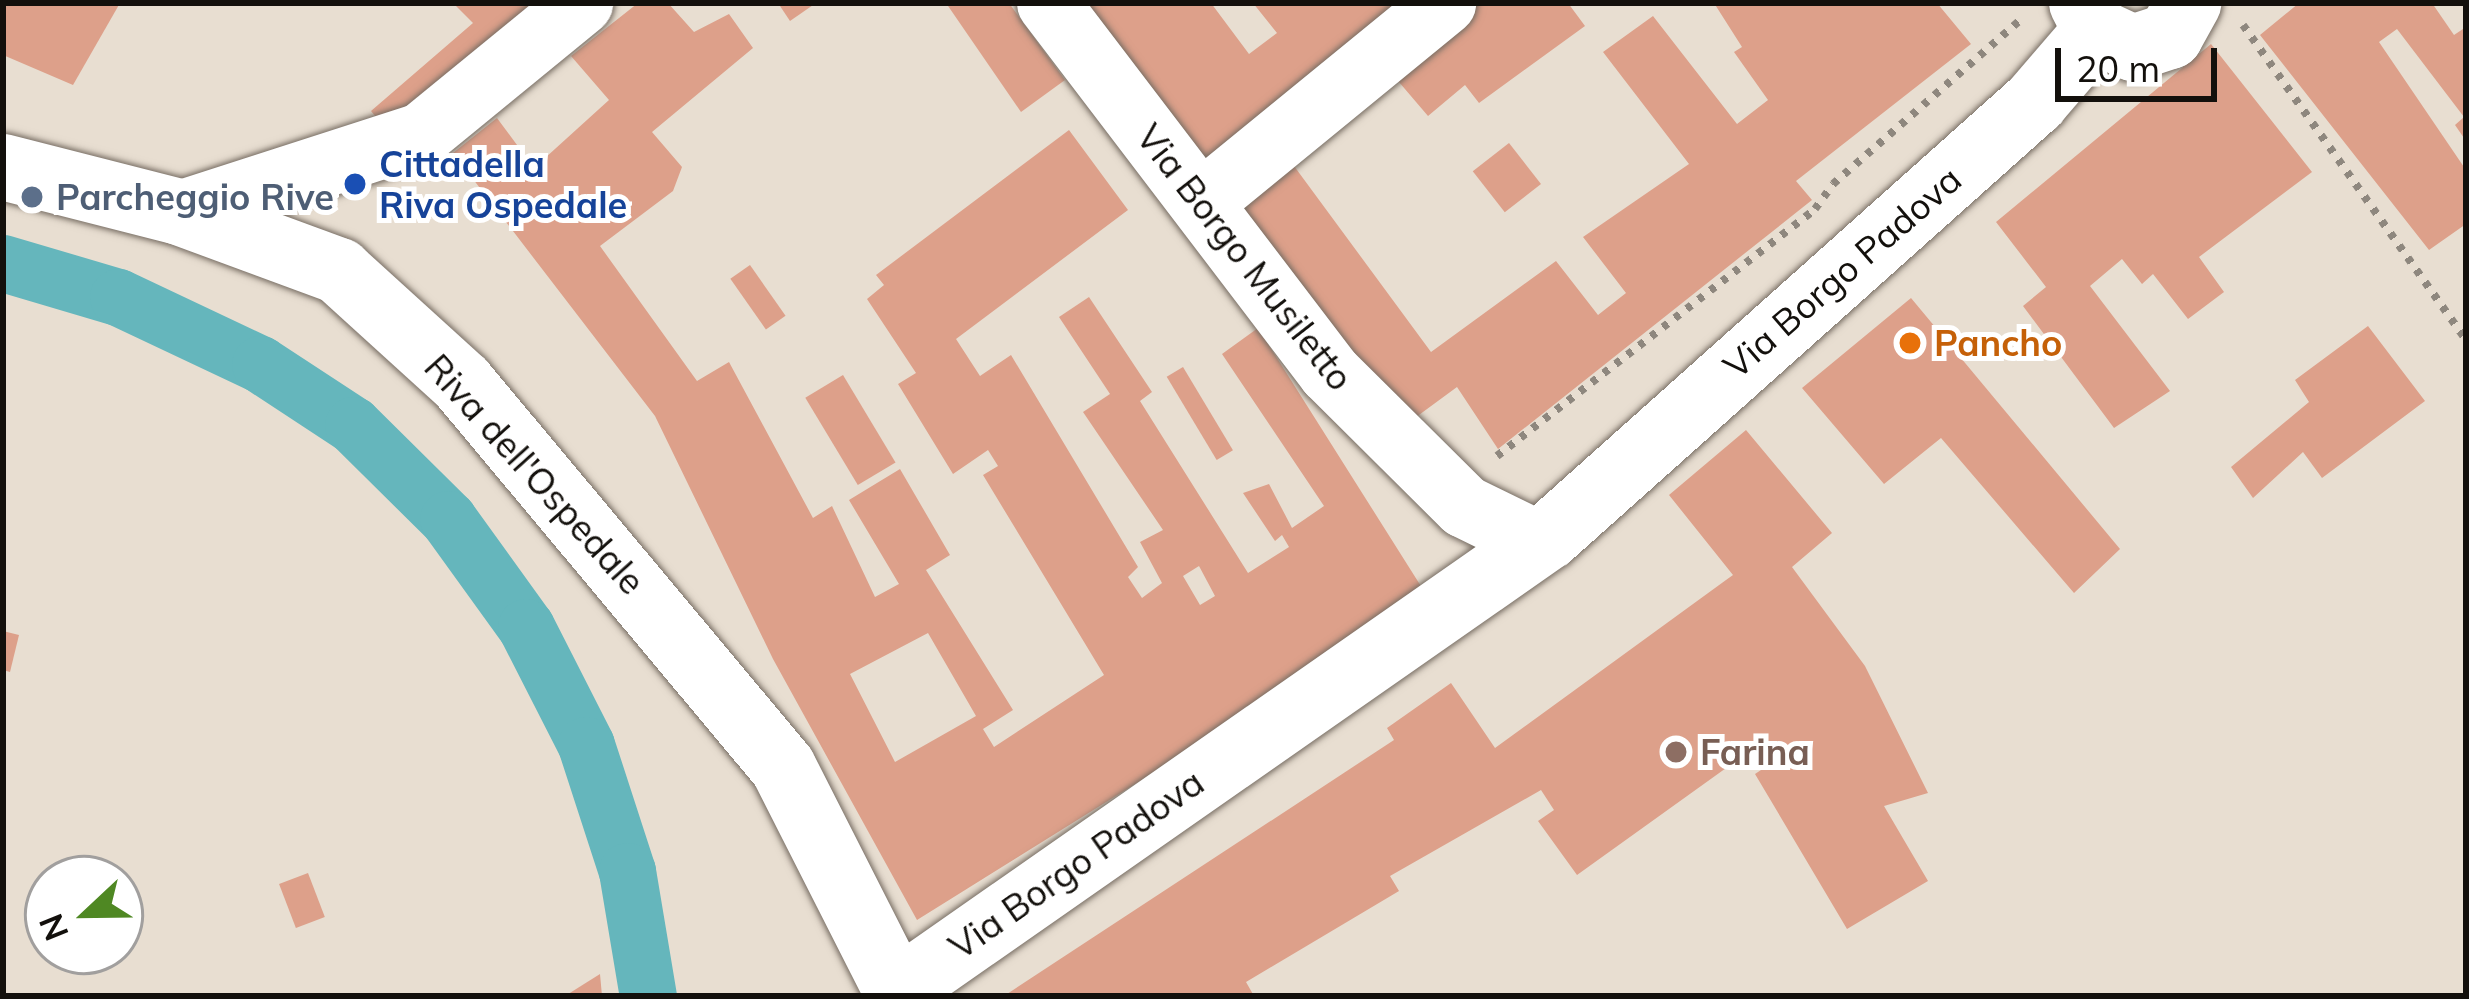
<!DOCTYPE html>
<style>
body{margin:0}
#map{position:relative;width:2469px;height:999px;overflow:hidden;background:#e8ded1;font-family:Mulish,sans-serif}
div>[style]{position:absolute}
.canal>*{height:57px;margin:-28.5px;padding:0 28.5px;transform-origin:28.5px;border-radius:28.5px;background:#65b6bc}
.building>*{inset:0;background:#dda08a;transform-origin:0 0}
.path>*{height:8px;margin-top:-4px;transform-origin:0;background:repeating-linear-gradient(90deg,#8e877e 0 6px,transparent 0 15px)}
.roads{filter:drop-shadow(0 0 3px #776d63) drop-shadow(0 0 3px #776d63)}
.minor>*{height:63px;margin:-31.5px;padding:0 31.5px;transform-origin:31.5px;border-radius:31.5px;background:#fff}
.tertiary>*{height:66px;margin:-33px;padding:0 33px;transform-origin:33px;border-radius:33px;background:#fff}
.dots>*{width:33px;height:33px;translate:-50% -50%;box-sizing:border-box;border:6px solid #fff;border-radius:50%}
span{translate:-50% -50%;white-space:nowrap;text-align:center;line-height:1.15;-webkit-text-stroke:10px #fff;paint-order:stroke}
.transit-label{font-size:36px;color:#164399;font-weight:700}
.left{translate:0 -50%;text-align:left}
.service-label{font-size:36px;color:#4e5e75;font-weight:700}
.street-label{font-size:36px;color:#13100c}
.food-label{font-size:36px;color:#c56008;font-weight:700}
.education-label{font-size:36px;color:#785e54;font-weight:700}
.frame{position:absolute;inset:0;border:6px solid #13100c;pointer-events:none}
.north{position:absolute;left:24px;top:855px;width:120px;height:120px;box-sizing:border-box;background:#fff;border:3px solid #a19f9e;border-radius:50%;rotate:248deg;font-size:33px;font-weight:700;line-height:48px;text-align:center;color:#13100c}
.north::after{content:'';display:block;margin:auto;width:42px;height:54px;background:#4f8823;clip-path:polygon(50% 0,100% 100%,50% 72%,0 100%)}
.scale{position:absolute;left:2055px;top:48px;width:162px;height:54px;box-sizing:border-box;border:6px solid #13100c;border-top:0;padding-left:15px;font-size:36px;line-height:42px;white-space:nowrap;color:#13100c;-webkit-text-stroke:9px #fff;paint-order:stroke}
</style>
<div id="map">
<div class="canal">
<div style="left:3px;top:263px;width:120px;rotate:16.5deg"></div>
<div style="left:118px;top:297px;width:157px;rotate:25.3deg"></div>
<div style="left:260px;top:364px;width:111px;rotate:33.3deg"></div>
<div style="left:353px;top:425px;width:134px;rotate:44.7deg"></div>
<div style="left:448px;top:519px;width:133px;rotate:54.2deg"></div>
<div style="left:526px;top:627px;width:132px;rotate:63deg"></div>
<div style="left:586px;top:745px;width:133px;rotate:72deg"></div>
<div style="left:627px;top:871px;width:127px;rotate:80.5deg"></div>
</div>
<div class="building">
<div style="clip-path:polygon(3px 3px,120px 3px,73px 85px,3px 55px)"></div>
<div style="clip-path:polygon(453px 3px,565px 3px,501px 53px,380px 122px,371px 111px,473px 23px)"></div>
<div style="clip-path:polygon(evenodd,638px 3px,668px 3px,694px 32px,729px 14px,753px 48px,652px 132px,682px 167px,673px 191px,600px 246px,697px 381px,729px 362px,813px 518px,832px 506px,875px 597px,899px 584px,849px 500px,900px 469px,950px 555px,926px 570px,1013px 710px,983px 729px,994px 747px,1104px 675px,983px 475px,998px 466px,988px 450px,953px 474px,898px 384px,916px 373px,867px 299px,884px 285px,876px 275px,1069px 130px,1128px 210px,956px 339px,980px 376px,1011px 355px,1138px 567px,1128px 577px,1142px 598px,1162px 583px,1140px 542px,1163px 530px,1083px 412px,1110px 394px,1059px 317px,1089px 297px,1152px 392px,1140px 401px,1248px 573px,1289px 547px,1282px 535px,1275px 541px,1243px 493px,1269px 484px,1292px 528px,1324px 506px,1222px 354px,1258px 328px,1424px 591px,1196px 746px,917px 920px,773px 659px,655px 416px,453px 153px,497px 118px,534px 168px,609px 100px,571px 56px,638px 3px,1199px 566px,1215px 596px,1200px 605px,1183px 576px,1199px 566px,638px 3px,928px 633px,976px 716px,895px 762px,850px 674px,928px 633px)"></div>
<div style="clip-path:polygon(778px 3px,816px 3px,790px 21px)"></div>
<div style="clip-path:polygon(946px 3px,1009px 3px,1065px 80px,1021px 112px)"></div>
<div style="clip-path:polygon(1084px 3px,1211px 3px,1249px 54px,1277px 33px,1253px 3px,1414px 3px,1214px 169px)"></div>
<div style="clip-path:polygon(1467px 3px,1568px 3px,1585px 26px,1479px 103px,1465px 85px,1428px 116px,1387px 68px)"></div>
<div style="clip-path:polygon(1714px 3px,1937px 3px,1971px 44px,1796px 181px,1812px 200px,1498px 449px,1457px 387px,1393px 434px,1225px 198px,1283px 151px,1431px 352px,1556px 261px,1598px 315px,1626px 293px,1583px 237px,1689px 164px,1603px 52px,1653px 16px,1737px 124px,1768px 100px,1734px 52px,1742px 47px)"></div>
<div style="clip-path:polygon(2299px 3px,2432px 3px,2454px 35px,2466px 27px,2466px 141px,2455px 125px,2464px 117px,2397px 29px,2379px 42px,2466px 170px,2466px 224px,2429px 250px,2260px 35px)"></div>
<div style="clip-path:polygon(2211px 44px,2312px 172px,2199px 257px,2224px 292px,2188px 319px,2153px 274px,2142px 284px,2122px 259px,2090px 286px,2170px 391px,2114px 428px,2023px 306px,2046px 287px,1996px 222px)"></div>
<div style="left:1509px;top:143px;width:52px;height:46px;rotate:52deg"></div>
<div style="left:750px;top:265px;width:62px;height:24px;rotate:55deg"></div>
<div style="clip-path:polygon(1911px 298px,2120px 549px,2074px 593px,1941px 438px,1884px 484px,1802px 388px)"></div>
<div style="clip-path:polygon(2368px 326px,2425px 401px,2322px 478px,2303px 452px,2253px 498px,2231px 467px,2309px 402px,2295px 380px)"></div>
<div style="left:1183px;top:367px;width:97px;height:19px;rotate:59deg"></div>
<div style="left:843px;top:375px;width:102px;height:44px;rotate:59deg"></div>
<div style="clip-path:polygon(1746px 430px,1832px 533px,1792px 567px,1865px 666px,1928px 793px,1884px 806px,1928px 881px,1847px 929px,1755px 774px,1767px 766px,1754px 748px,1577px 875px,1538px 821px,1554px 810px,1541px 790px,1390px 876px,1399px 891px,1246px 982px,1254px 996px,1004px 996px,1394px 740px,1387px 728px,1451px 683px,1495px 748px,1726px 580px,1733px 575px,1669px 495px)"></div>
<div style="clip-path:polygon(3px 631px,19px 635px,10px 672px,3px 670px)"></div>
<div style="left:308px;top:873px;width:47px;height:31px;rotate:69deg"></div>
<div style="clip-path:polygon(600px 974px,602px 996px,565px 996px)"></div>
</div>
<div class="path">
<div style="left:2243px;top:25px;width:386px;rotate:54.7deg"></div>
<div style="left:1497px;top:456px;width:403px;rotate:-37.8deg"></div>
<div style="left:1815px;top:209px;width:31px;rotate:-54deg"></div>
<div style="left:1833px;top:184px;width:247px;rotate:-41.2deg"></div>
</div>
<div class="roads">
<div class="minor">
<div style="left:1048px;top:3px;width:464px;rotate:52.7deg"></div>
<div style="left:1329px;top:372px;width:190px;rotate:44.8deg"></div>
<div style="left:1464px;top:506px;width:61px;rotate:26.1deg"></div>
<div style="left:1202px;top:201px;width:313px;rotate:-39.3deg"></div>
<div style="left:179px;top:212px;width:254px;rotate:-17.9deg"></div>
<div style="left:421px;top:134px;width:207px;rotate:-39.3deg"></div>
</div>
<div class="tertiary">
<div style="left:2082px;top:3px;width:31px;rotate:63deg"></div>
<div style="left:2096px;top:31px;width:41px;rotate:24.7deg"></div>
<div style="left:2133px;top:48px;width:39px;rotate:-18deg"></div>
<div style="left:2170px;top:36px;width:38px;rotate:-61deg"></div>
<div style="left:3px;top:167px;width:182px;rotate:14.3deg"></div>
<div style="left:179px;top:212px;width:171px;rotate:20.2deg"></div>
<div style="left:339px;top:271px;width:166px;rotate:42.3deg"></div>
<div style="left:462px;top:383px;width:500px;rotate:50.11deg"></div>
<div style="left:783px;top:767px;width:257px;rotate:63.1deg"></div>
<div style="left:897px;top:991px;width:795px;rotate:-34.91deg"></div>
<div style="left:1549px;top:536px;width:652px;rotate:-41.76deg"></div>
<div style="left:2035px;top:102px;width:94px;rotate:-49.3deg"></div>
</div>
</div>
<div class="dots">
<div style="left:355px;top:184px;background:#1a4fb4"></div>
<div style="left:32px;top:197px;background:#5c6f8a"></div>
<div style="left:1910px;top:343px;background:#e8710a"></div>
<div style="left:1676px;top:752px;background:#8d6e63"></div>
</div>
<div class="transit-label">
<span class="left" style="left:379px;top:184px">Cittadella<br>Riva Ospedale</span>
</div>
<div class="service-label">
<span class="left" style="left:56px;top:197px">Parcheggio Rive</span>
</div>
<div class="street-label">
<span style="left:1245px;top:257px;rotate:52deg">Via Borgo Musiletto</span>
<span style="left:1842px;top:272px;rotate:-41deg">Via Borgo Padova</span>
<span style="left:535px;top:474px;rotate:48deg">Riva dell'Ospedale</span>
<span style="left:1076px;top:864px;rotate:-35deg">Via Borgo Padova</span>
</div>
<div class="food-label">
<span class="left" style="left:1934px;top:343px">Pancho</span>
</div>
<div class="education-label">
<span class="left" style="left:1700px;top:752px">Farina</span>
</div>
<div class="frame"></div>
<div class="north">N</div>
<div class="scale">20 m</div>
</div>
